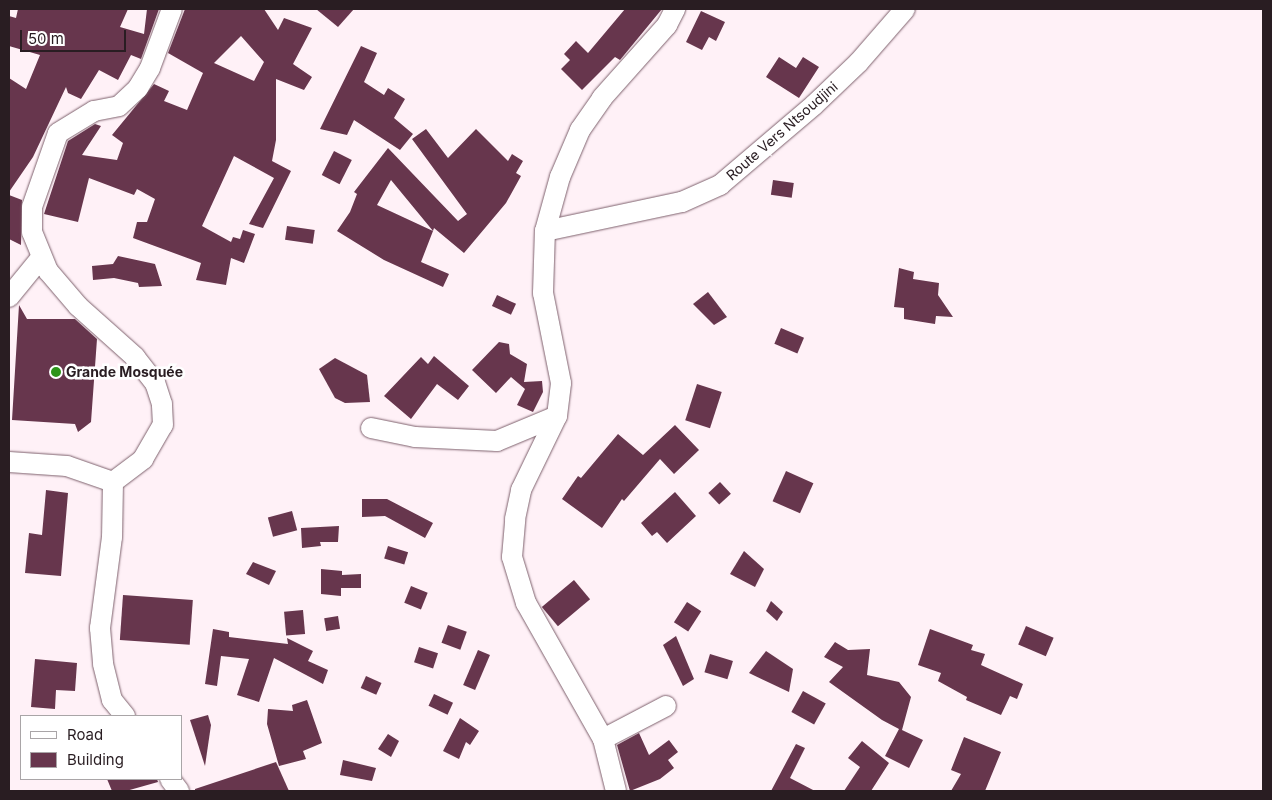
<!DOCTYPE html>
<meta charset="utf-8">
<style>
body{margin:0}
#map{position:relative;width:1272px;height:800px;overflow:hidden;background:#fff1f7;font-family:Inter,sans-serif}
div>[style]{position:absolute}
.building>*{inset:0;background:#67364d;transform-origin:0 0}
.roads{filter:drop-shadow(0 0 1px #7e616d) drop-shadow(0 0 1px #7e616d)}
.minor>*{height:20px;margin:-10px;padding:0 10px;transform-origin:10px;border-radius:10px;background:#fff}
.dots>*{width:14px;height:14px;translate:-50% -50%;box-sizing:border-box;border:2px solid #fff;border-radius:50%}
span{translate:-50% -50%;white-space:nowrap;text-align:center;line-height:1.15;-webkit-text-stroke:5px #fff;paint-order:stroke}
.street-label{font-size:14px;color:#291d22}
.poi-label{font-size:14px;color:#291d22;font-weight:700}
.left{translate:0 -50%;text-align:left}
.frame{position:absolute;inset:0;border:10px solid #291d22;pointer-events:none}
.legend{position:absolute;left:20px;top:715px;width:162px;height:65px;box-sizing:border-box;background:#fff;border:1px solid #a9a5a7;margin:0;padding:6px 9px;list-style:none;font-size:15px;color:#291d22}
.legend li{display:flex;align-items:center;gap:10px;height:25px}
.legend b{width:25px;border:1px solid #a9a5a7}
.scale{position:absolute;left:20px;top:30px;width:106px;height:22px;box-sizing:border-box;border:2px solid #291d22;border-top:0;padding-left:6px;font-size:15px;line-height:18px;white-space:nowrap;color:#291d22;-webkit-text-stroke:4px #fff;paint-order:stroke}
</style>
<div id="map">
<div class="building">
<div style="clip-path:polygon(18px 9px,128px 9px,120px 27px,144px 34px,147px 9px,159px 9px,141px 59px,131px 55px,118px 80px,99px 70px,81px 99px,68px 93px,66px 87px,33px 157px,9px 192px,9px 78px,26px 89px,40px 55px,9px 46px,9px 16px,16px 18px)"></div>
<div style="clip-path:polygon(evenodd,185px 9px,264px 9px,278px 30px,284px 18px,312px 28px,293px 64px,312px 77px,304px 90px,276px 79px,276px 140px,272px 161px,291px 171px,263px 228px,249px 224px,274px 178px,234px 156px,202px 226px,231px 242px,233px 237px,240px 239px,243px 230px,255px 234px,244px 263px,231px 258px,226px 285px,196px 280px,201px 263px,133px 238px,137px 222px,147px 222px,155px 199px,137px 189px,134px 195px,89px 178px,78px 222px,44px 214px,68px 141px,95px 124px,101px 126px,82px 155px,117px 160px,123px 143px,112px 135px,154px 84px,169px 91px,164px 101px,187px 110px,203px 73px,168px 53px,185px 9px,241px 36px,264px 62px,254px 81px,214px 63px,241px 36px)"></div>
<div style="clip-path:polygon(316px 9px,354px 9px,338px 27px)"></div>
<div style="clip-path:polygon(625px 9px,662px 9px,620px 60px,615px 57px,582px 90px,561px 69px,570px 60px,564px 54px,576px 41px,588px 53px)"></div>
<div style="clip-path:polygon(701px 11px,725px 22px,716px 41px,709px 37px,702px 50px,686px 42px)"></div>
<div style="clip-path:polygon(361px 46px,377px 53px,364px 82px,384px 95px,388px 88px,405px 99px,394px 118px,413px 134px,400px 150px,354px 120px,347px 135px,320px 129px)"></div>
<div style="clip-path:polygon(779px 57px,796px 68px,803px 57px,819px 67px,799px 98px,766px 77px)"></div>
<div style="clip-path:polygon(426px 129px,448px 158px,476px 129px,508px 161px,512px 154px,523px 161px,516px 173px,521px 176px,506px 203px,464px 253px,434px 228px,433px 231px,391px 180px,377px 205px,433px 231px,421px 262px,449px 274px,443px 287px,384px 260px,337px 231px,350px 212px,357px 194px,354px 192px,388px 148px,458px 221px,467px 214px,412px 139px)"></div>
<div style="left:334px;top:151px;width:20px;height:27px;rotate:27deg"></div>
<div style="left:773px;top:180px;width:21px;height:15px;rotate:8deg"></div>
<div style="clip-path:polygon(9px 195px,22px 200px,21px 245px,9px 239px)"></div>
<div style="left:287px;top:226px;width:28px;height:14px;rotate:8deg"></div>
<div style="clip-path:polygon(118px 256px,155px 264px,162px 286px,139px 287px,138px 283px,114px 278px,93px 280px,92px 266px,113px 264px)"></div>
<div style="clip-path:polygon(899px 268px,914px 272px,913px 279px,939px 283px,938px 295px,953px 317px,936px 316px,935px 324px,904px 319px,904px 308px,894px 307px)"></div>
<div style="clip-path:polygon(708px 292px,727px 317px,714px 325px,693px 304px)"></div>
<div style="left:497px;top:295px;width:21px;height:12px;rotate:25deg"></div>
<div style="clip-path:polygon(19px 305px,27px 319px,75px 319px,97px 339px,91px 422px,78px 432px,75px 424px,12px 420px)"></div>
<div style="left:781px;top:328px;width:25px;height:17px;rotate:23deg"></div>
<div style="clip-path:polygon(499px 342px,509px 344px,510px 354px,527px 364px,524px 382px,542px 381px,543px 392px,533px 412px,517px 405px,525px 389px,511px 377px,496px 393px,472px 370px)"></div>
<div style="clip-path:polygon(434px 356px,469px 386px,458px 400px,437px 384px,411px 419px,384px 396px,421px 357px,428px 364px)"></div>
<div style="clip-path:polygon(335px 358px,367px 375px,370px 402px,345px 403px,335px 398px,319px 369px)"></div>
<div style="left:697px;top:384px;width:26px;height:38px;rotate:18deg"></div>
<div style="clip-path:polygon(675px 425px,699px 450px,674px 474px,660px 459px,624px 501px,622px 499px,602px 528px,562px 499px,578px 476px,581px 478px,618px 434px,643px 455px)"></div>
<div style="left:786px;top:471px;width:30px;height:33px;rotate:24deg"></div>
<div style="left:720px;top:482px;width:16px;height:16px;rotate:47deg"></div>
<div style="clip-path:polygon(46px 490px,68px 493px,61px 576px,25px 573px,29px 533px,42px 535px)"></div>
<div style="clip-path:polygon(675px 492px,696px 516px,667px 543px,657px 532px,652px 536px,641px 523px)"></div>
<div style="clip-path:polygon(362px 499px,387px 499px,433px 523px,425px 538px,385px 516px,362px 517px)"></div>
<div style="left:292px;top:511px;width:20px;height:25px;rotate:75deg"></div>
<div style="clip-path:polygon(339px 526px,338px 542px,320px 542px,321px 546px,302px 548px,301px 528px)"></div>
<div style="left:388px;top:546px;width:21px;height:13px;rotate:17deg"></div>
<div style="clip-path:polygon(744px 551px,764px 569px,755px 587px,730px 574px)"></div>
<div style="clip-path:polygon(253px 562px,276px 571px,269px 585px,246px 574px)"></div>
<div style="clip-path:polygon(321px 569px,342px 571px,342px 575px,361px 574px,361px 588px,341px 588px,341px 596px,321px 594px)"></div>
<div style="left:574px;top:580px;width:25px;height:42px;rotate:50deg"></div>
<div style="left:411px;top:586px;width:18px;height:18px;rotate:22deg"></div>
<div style="left:123px;top:595px;width:70px;height:45px;rotate:4deg"></div>
<div style="clip-path:polygon(771px 601px,783px 612px,777px 621px,766px 611px)"></div>
<div style="left:687px;top:602px;width:17px;height:24px;rotate:33deg"></div>
<div style="left:303px;top:610px;width:24px;height:19px;rotate:85deg"></div>
<div style="left:338px;top:616px;width:13px;height:14px;rotate:81deg"></div>
<div style="left:448px;top:625px;width:20px;height:19px;rotate:20deg"></div>
<div style="left:1026px;top:626px;width:30px;height:20px;rotate:23deg"></div>
<div style="clip-path:polygon(213px 629px,229px 632px,229px 637px,288px 644px,287px 638px,313px 651px,308px 661px,328px 670px,323px 684px,274px 658px,259px 702px,237px 695px,249px 659px,221px 656px,217px 686px,205px 684px)"></div>
<div style="clip-path:polygon(930px 629px,973px 645px,971px 650px,985px 654px,981px 665px,1023px 684px,1017px 699px,1010px 696px,1001px 715px,966px 700px,967px 697px,938px 681px,941px 673px,918px 665px)"></div>
<div style="clip-path:polygon(676px 636px,694px 679px,683px 686px,663px 645px)"></div>
<div style="clip-path:polygon(835px 642px,848px 650px,870px 649px,867px 675px,899px 682px,911px 697px,902px 730px,923px 740px,909px 768px,885px 756px,899px 729px,882px 720px,829px 682px,843px 667px,824px 657px)"></div>
<div style="left:419px;top:647px;width:20px;height:16px;rotate:18deg"></div>
<div style="left:478px;top:650px;width:13px;height:38px;rotate:23deg"></div>
<div style="clip-path:polygon(766px 651px,793px 669px,789px 692px,749px 673px)"></div>
<div style="left:710px;top:654px;width:24px;height:19px;rotate:17deg"></div>
<div style="clip-path:polygon(35px 659px,77px 663px,75px 691px,56px 690px,55px 709px,31px 707px)"></div>
<div style="left:366px;top:676px;width:17px;height:13px;rotate:24deg"></div>
<div style="left:803px;top:691px;width:26px;height:24px;rotate:29deg"></div>
<div style="left:434px;top:694px;width:21px;height:13px;rotate:25deg"></div>
<div style="clip-path:polygon(307px 700px,322px 743px,303px 751px,306px 759px,279px 766px,267px 724px,268px 709px,293px 711px,292px 705px)"></div>
<div style="clip-path:polygon(208px 715px,211px 725px,205px 766px,190px 720px)"></div>
<div style="clip-path:polygon(460px 718px,479px 731px,470px 745px,466px 742px,459px 759px,443px 751px)"></div>
<div style="clip-path:polygon(639px 733px,649px 755px,669px 740px,678px 752px,668px 760px,674px 768px,660px 779px,630px 791px,617px 745px)"></div>
<div style="clip-path:polygon(388px 734px,399px 741px,391px 757px,378px 749px)"></div>
<div style="clip-path:polygon(964px 737px,1001px 752px,985px 791px,951px 791px,961px 774px,951px 770px)"></div>
<div style="clip-path:polygon(862px 741px,889px 763px,871px 791px,844px 791px,860px 767px,848px 758px)"></div>
<div style="clip-path:polygon(796px 744px,805px 748px,790px 778px,815px 791px,771px 791px)"></div>
<div style="clip-path:polygon(343px 760px,376px 768px,372px 781px,340px 775px)"></div>
<div style="clip-path:polygon(276px 762px,289px 791px,195px 791px,195px 789px)"></div>
<div style="clip-path:polygon(107px 779px,157px 779px,158px 782px,126px 791px,112px 791px)"></div>
</div>
<div class="roads">
<div class="minor">
<div style="left:545px;top:231px;width:140px;rotate:-12deg"></div>
<div style="left:682px;top:202px;width:42px;rotate:-24.1deg"></div>
<div style="left:720px;top:185px;width:123px;rotate:-40.4deg"></div>
<div style="left:814px;top:105px;width:62px;rotate:-43.7deg"></div>
<div style="left:859px;top:62px;width:70px;rotate:-49deg"></div>
<div style="left:9px;top:297px;width:49px;rotate:-50.8deg"></div>
<div style="left:371px;top:428px;width:45px;rotate:11.6deg"></div>
<div style="left:415px;top:437px;width:82px;rotate:2.8deg"></div>
<div style="left:497px;top:441px;width:65px;rotate:-22.6deg"></div>
<div style="left:9px;top:462px;width:58px;rotate:3.9deg"></div>
<div style="left:67px;top:466px;width:49px;rotate:19.2deg"></div>
<div style="left:113px;top:482px;width:38px;rotate:-37deg"></div>
<div style="left:143px;top:459px;width:39px;rotate:-60deg"></div>
<div style="left:163px;top:425px;width:21px;rotate:-93deg"></div>
<div style="left:162px;top:404px;width:22px;rotate:-108deg"></div>
<div style="left:155px;top:383px;width:33px;rotate:-128deg"></div>
<div style="left:135px;top:357px;width:76px;rotate:-138.2deg"></div>
<div style="left:78px;top:306px;width:46px;rotate:-130.6deg"></div>
<div style="left:48px;top:271px;width:42px;rotate:-112.3deg"></div>
<div style="left:32px;top:232px;width:25px;rotate:-90deg"></div>
<div style="left:32px;top:207px;width:78px;rotate:-70.6deg"></div>
<div style="left:58px;top:133px;width:42px;rotate:-31.4deg"></div>
<div style="left:94px;top:111px;width:25px;rotate:-11deg"></div>
<div style="left:119px;top:106px;width:26px;rotate:-43deg"></div>
<div style="left:138px;top:88px;width:23px;rotate:-59deg"></div>
<div style="left:150px;top:68px;width:63px;rotate:-69.6deg"></div>
<div style="left:113px;top:482px;width:55px;rotate:91deg"></div>
<div style="left:112px;top:537px;width:92px;rotate:97.5deg"></div>
<div style="left:100px;top:628px;width:36px;rotate:85deg"></div>
<div style="left:103px;top:664px;width:37px;rotate:76deg"></div>
<div style="left:112px;top:700px;width:21px;rotate:51deg"></div>
<div style="left:603px;top:739px;width:156px;rotate:-119.5deg"></div>
<div style="left:526px;top:603px;width:48px;rotate:-106.9deg"></div>
<div style="left:512px;top:557px;width:38px;rotate:-85deg"></div>
<div style="left:515px;top:519px;width:30px;rotate:-78deg"></div>
<div style="left:521px;top:490px;width:82px;rotate:-64.1deg"></div>
<div style="left:557px;top:416px;width:33px;rotate:-83deg"></div>
<div style="left:561px;top:383px;width:92px;rotate:-101.3deg"></div>
<div style="left:543px;top:293px;width:62px;rotate:-88.2deg"></div>
<div style="left:545px;top:231px;width:56px;rotate:-74.5deg"></div>
<div style="left:560px;top:177px;width:51px;rotate:-66.9deg"></div>
<div style="left:580px;top:130px;width:39px;rotate:-55deg"></div>
<div style="left:602px;top:98px;width:98px;rotate:-48.3deg"></div>
<div style="left:667px;top:25px;width:18px;rotate:-63deg"></div>
<div style="left:170px;top:779px;width:15px;rotate:53deg"></div>
<div style="left:616px;top:791px;width:54px;rotate:-104deg"></div>
<div style="left:603px;top:739px;width:71px;rotate:-27.6deg"></div>
</div>
</div>
<div class="dots">
<div style="left:56px;top:372px;background:#2d9419"></div>
</div>
<div class="street-label">
<span style="left:782px;top:131px;rotate:-41deg">Route Vers Ntsoudjini</span>
</div>
<div class="poi-label">
<span class="left" style="left:66px;top:372px">Grande Mosquée</span>
</div>
<div class="frame"></div>
<ul class="legend">
<li><b style="height:6px;background:#fff"></b>Road</li>
<li><b style="height:14px;background:#67364d"></b>Building</li>
</ul>
<div class="scale">50 m</div>
</div>
